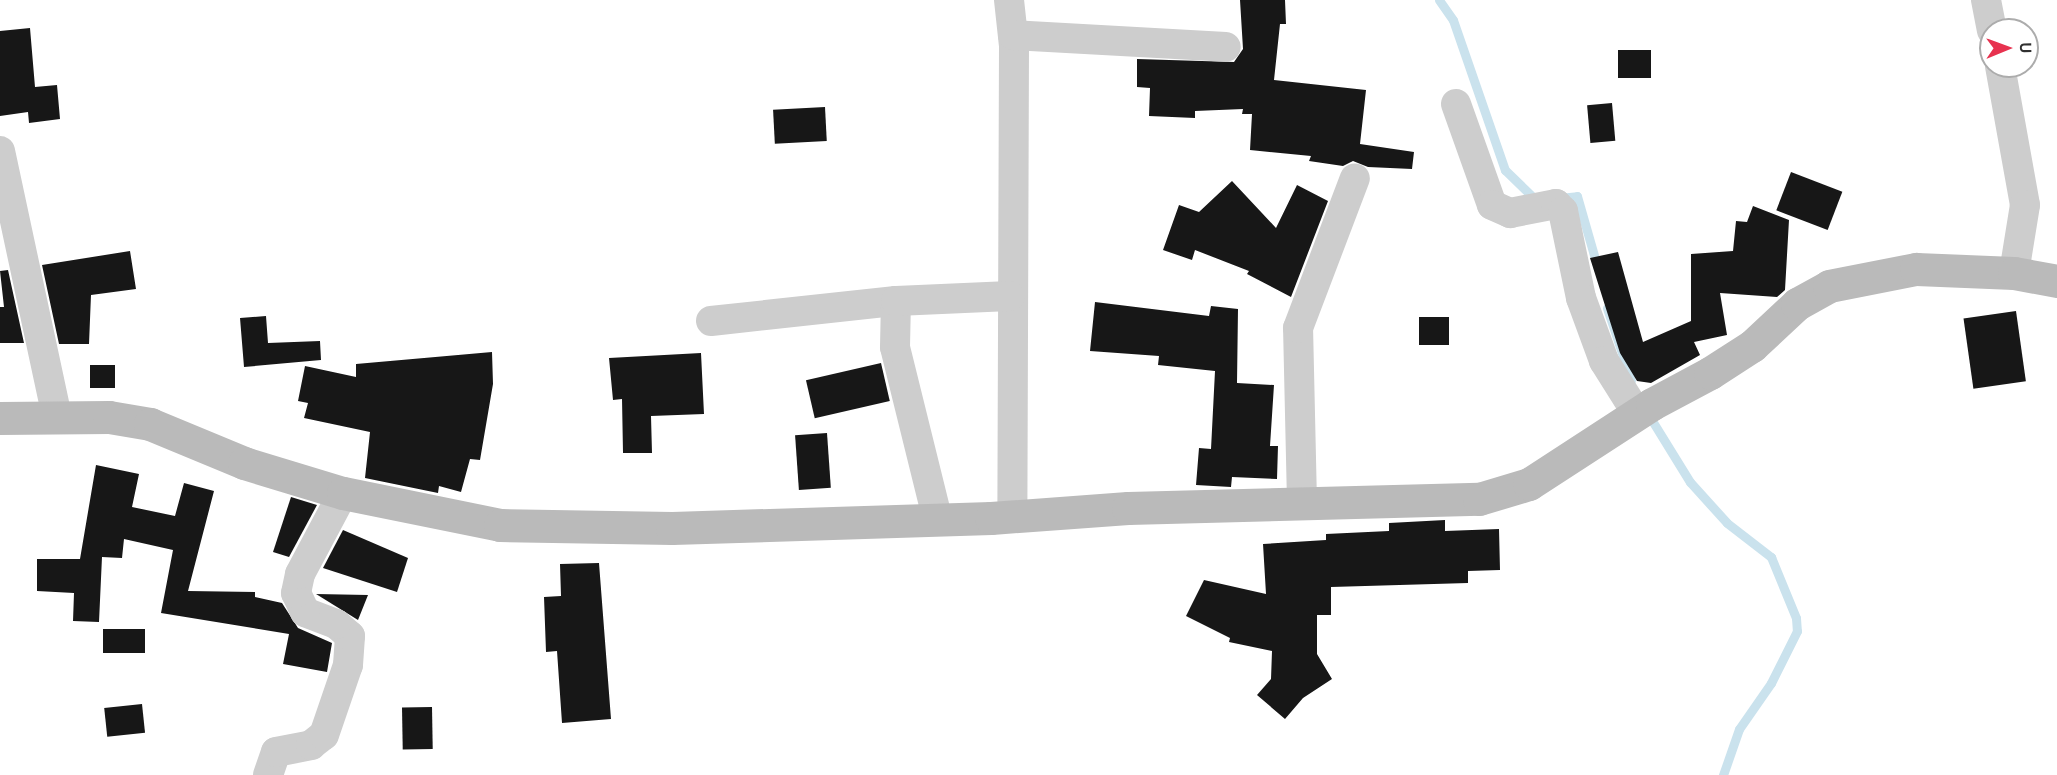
<!DOCTYPE html>
<style>
body{margin:0}
#map{position:relative;width:2057px;height:775px;overflow:hidden;background:#fff;font-family:"Space Grotesk",sans-serif}
div>[style]{position:absolute}
.stream>*{height:9px;margin:-4.5px;padding:0 4.5px;transform-origin:4.5px;border-radius:4.5px;background:#cae2ed}
.building>*{inset:0;background:#171717;transform-origin:0 0}
.street>*{height:30px;margin:-15px;padding:0 15px;transform-origin:15px;border-radius:15px;background:#cdcdcd}
.secondary>*{height:33px;margin:-16.5px;padding:0 16.5px;transform-origin:16.5px;border-radius:16.5px;background:#bababa}
span{translate:-50% -50%;white-space:nowrap;text-align:center;line-height:1.15;-webkit-text-stroke:6px #fff;paint-order:stroke}
.north{position:absolute;left:1979px;top:18px;width:60px;height:60px;box-sizing:border-box;background:#fff;border:2px solid #acacac;border-radius:50%;rotate:89deg;font-size:16px;font-weight:700;line-height:24px;text-align:center;color:#303030}
.north::after{content:'';display:block;margin:auto;width:21px;height:27px;background:#e7324f;clip-path:polygon(50% 0,100% 100%,50% 72%,0 100%)}
</style>
<div id="map">
<div class="stream">
<div style="left:1439px;top:0;width:24px;rotate:55deg"></div>
<div style="left:1453px;top:20px;width:159px;rotate:70.9deg"></div>
<div style="left:1505px;top:170px;width:43px;rotate:44.1deg"></div>
<div style="left:1559px;top:198px;width:18px;rotate:-6deg"></div>
<div style="left:1577px;top:196px;width:76px;rotate:74deg"></div>
<div style="left:1607px;top:308px;width:76px;rotate:71.6deg"></div>
<div style="left:1648px;top:414px;width:80px;rotate:58.3deg"></div>
<div style="left:1690px;top:482px;width:55px;rotate:47.9deg"></div>
<div style="left:1727px;top:523px;width:56px;rotate:37.7deg"></div>
<div style="left:1771px;top:557px;width:66px;rotate:67.7deg"></div>
<div style="left:1796px;top:618px;width:13px;rotate:86deg"></div>
<div style="left:1797px;top:631px;width:58px;rotate:116.6deg"></div>
<div style="left:1771px;top:683px;width:56px;rotate:124.8deg"></div>
<div style="left:1739px;top:729px;width:49px;rotate:109.2deg"></div>
</div>
<div class="building">
<div style="clip-path:polygon(1240px 0,1285px 0,1286px 24px,1280px 24px,1274px 80px,1366px 90px,1360px 144px,1414px 152px,1412px 169px,1368px 167px,1353px 161px,1343px 166px,1309px 161px,1311px 156px,1250px 150px,1252px 114px,1242px 114px,1243px 109px,1195px 111px,1195px 118px,1149px 116px,1150px 88px,1137px 87px,1137px 59px,1234px 62px,1243px 49px)"></div>
<div style="clip-path:polygon(30px 28px,35px 87px,57px 85px,60px 119px,29px 123px,28px 112px,0 116px,0 31px)"></div>
<div style="left:1618px;top:50px;width:33px;height:28px"></div>
<div style="left:1612px;top:103px;width:38px;height:25px;rotate:85deg"></div>
<div style="left:825px;top:107px;width:34px;height:52px;rotate:87deg"></div>
<div style="left:1791px;top:172px;width:55px;height:41px;rotate:21deg"></div>
<div style="clip-path:polygon(1232px 181px,1276px 228px,1297px 185px,1328px 201px,1291px 297px,1247px 274px,1249px 271px,1195px 250px,1192px 260px,1163px 250px,1179px 205px,1199px 212px)"></div>
<div style="clip-path:polygon(1753px 206px,1789px 220px,1785px 290px,1777px 297px,1720px 293px,1727px 335px,1694px 342px,1700px 355px,1651px 383px,1637px 381px,1620px 353px,1590px 258px,1618px 252px,1643px 342px,1691px 321px,1691px 254px,1733px 251px,1736px 221px,1747px 222px)"></div>
<div style="clip-path:polygon(130px 251px,136px 289px,91px 295px,89px 344px,59px 344px,42px 265px)"></div>
<div style="clip-path:polygon(8px 270px,24px 343px,0 343px,0 307px,4px 307px,0 271px)"></div>
<div style="clip-path:polygon(1095px 302px,1209px 316px,1211px 306px,1238px 309px,1237px 383px,1274px 385px,1270px 446px,1278px 446px,1277px 479px,1232px 477px,1231px 487px,1196px 485px,1199px 448px,1211px 449px,1215px 371px,1158px 365px,1159px 356px,1090px 351px)"></div>
<div style="left:2016px;top:311px;width:71px;height:53px;rotate:82deg"></div>
<div style="clip-path:polygon(266px 316px,268px 343px,320px 341px,321px 360px,244px 367px,240px 318px)"></div>
<div style="left:1449px;top:317px;width:28px;height:30px;rotate:90deg"></div>
<div style="clip-path:polygon(492px 352px,493px 384px,480px 460px,470px 459px,461px 492px,439px 486px,438px 493px,365px 478px,370px 432px,304px 418px,308px 403px,298px 401px,305px 366px,356px 377px,356px 364px)"></div>
<div style="clip-path:polygon(701px 353px,704px 414px,651px 416px,652px 453px,623px 453px,622px 399px,613px 400px,609px 358px)"></div>
<div style="left:881px;top:363px;width:39px;height:77px;rotate:77deg"></div>
<div style="left:90px;top:365px;width:25px;height:23px"></div>
<div style="left:827px;top:433px;width:55px;height:32px;rotate:86deg"></div>
<div style="clip-path:polygon(96px 465px,139px 474px,132px 507px,175px 516px,184px 483px,214px 491px,188px 591px,255px 592px,255px 597px,282px 603px,298px 628px,332px 643px,327px 672px,283px 664px,289px 634px,161px 613px,173px 550px,124px 539px,122px 558px,102px 557px,99px 622px,73px 621px,74px 593px,37px 591px,37px 559px,80px 559px)"></div>
<div style="clip-path:polygon(291px 497px,317px 505px,289px 557px,273px 552px)"></div>
<div style="clip-path:polygon(1445px 520px,1445px 531px,1499px 529px,1500px 570px,1468px 571px,1468px 583px,1331px 587px,1331px 615px,1317px 615px,1317px 654px,1332px 679px,1303px 698px,1285px 719px,1257px 695px,1271px 679px,1272px 651px,1229px 642px,1230px 638px,1186px 616px,1204px 580px,1266px 594px,1263px 544px,1326px 540px,1326px 534px,1389px 531px,1389px 523px)"></div>
<div style="clip-path:polygon(343px 530px,408px 558px,397px 592px,323px 568px)"></div>
<div style="clip-path:polygon(599px 563px,611px 719px,562px 723px,557px 651px,546px 652px,544px 597px,561px 596px,560px 564px)"></div>
<div style="clip-path:polygon(316px 594px,368px 595px,358px 620px)"></div>
<div style="left:103px;top:629px;width:42px;height:24px"></div>
<div style="left:142px;top:704px;width:29px;height:38px;rotate:84deg"></div>
<div style="left:432px;top:707px;width:42px;height:30px;rotate:89deg"></div>
</div>
<div class="street">
<div style="left:1009px;top:0;width:46px;rotate:83.8deg"></div>
<div style="left:1014px;top:46px;width:470px;rotate:90.2deg"></div>
<div style="left:1986px;top:0;width:31px;rotate:79deg"></div>
<div style="left:1013px;top:35px;width:213px;rotate:3.2deg"></div>
<div style="left:2000px;top:66px;width:141px;rotate:79.8deg"></div>
<div style="left:2025px;top:205px;width:69px;rotate:99.2deg"></div>
<div style="left:1456px;top:104px;width:107px;rotate:70.4deg"></div>
<div style="left:1492px;top:205px;width:20px;rotate:24deg"></div>
<div style="left:1510px;top:213px;width:47px;rotate:-11.1deg"></div>
<div style="left:1556px;top:204px;width:10px;rotate:45deg"></div>
<div style="left:1563px;top:211px;width:89px;rotate:78.3deg"></div>
<div style="left:1581px;top:298px;width:67px;rotate:69.9deg"></div>
<div style="left:1604px;top:361px;width:64px;rotate:57.8deg"></div>
<div style="left:0;top:151px;width:272px;rotate:77.9deg"></div>
<div style="left:711px;top:321px;width:186px;rotate:-6.2deg"></div>
<div style="left:1302px;top:502px;width:174px;rotate:-91.3deg"></div>
<div style="left:1298px;top:328px;width:160px;rotate:-69.2deg"></div>
<div style="left:938px;top:521px;width:179px;rotate:-103.9deg"></div>
<div style="left:895px;top:347px;width:46px;rotate:-88.8deg"></div>
<div style="left:896px;top:301px;width:114px;rotate:-2.5deg"></div>
<div style="left:268px;top:775px;width:24px;rotate:-71deg"></div>
<div style="left:276px;top:752px;width:36px;rotate:-11deg"></div>
<div style="left:311px;top:745px;width:16px;rotate:-38deg"></div>
<div style="left:324px;top:735px;width:74px;rotate:-71.1deg"></div>
<div style="left:348px;top:665px;width:29px;rotate:-86deg"></div>
<div style="left:350px;top:636px;width:18px;rotate:-139deg"></div>
<div style="left:336px;top:624px;width:33px;rotate:-159deg"></div>
<div style="left:305px;top:612px;width:21px;rotate:-115deg"></div>
<div style="left:296px;top:593px;width:19px;rotate:-78deg"></div>
<div style="left:300px;top:574px;width:92px;rotate:-62deg"></div>
</div>
<div class="secondary">
<div style="left:0;top:418px;width:109px;rotate:-0.5deg"></div>
<div style="left:109px;top:417px;width:42px;rotate:9.7deg"></div>
<div style="left:150px;top:424px;width:102px;rotate:22.5deg"></div>
<div style="left:244px;top:463px;width:103px;rotate:16.9deg"></div>
<div style="left:343px;top:493px;width:160px;rotate:11.5deg"></div>
<div style="left:500px;top:525px;width:172px;rotate:1deg"></div>
<div style="left:672px;top:528px;width:319px;rotate:-1.8deg"></div>
<div style="left:991px;top:518px;width:137px;rotate:-4.2deg"></div>
<div style="left:1128px;top:508px;width:351px;rotate:-1.5deg"></div>
<div style="left:1479px;top:499px;width:52px;rotate:-16.7deg"></div>
<div style="left:1529px;top:484px;width:147px;rotate:-33deg"></div>
<div style="left:1652px;top:404px;width:66px;rotate:-28.1deg"></div>
<div style="left:1710px;top:373px;width:50px;rotate:-32.7deg"></div>
<div style="left:1752px;top:346px;width:62px;rotate:-43deg"></div>
<div style="left:1797px;top:304px;width:37px;rotate:-29deg"></div>
<div style="left:1829px;top:286px;width:89px;rotate:-11.1deg"></div>
<div style="left:1916px;top:269px;width:98px;rotate:2.3deg"></div>
<div style="left:2014px;top:273px;width:44px;rotate:10.5deg"></div>
</div>
<div class="north">U</div>
</div>
